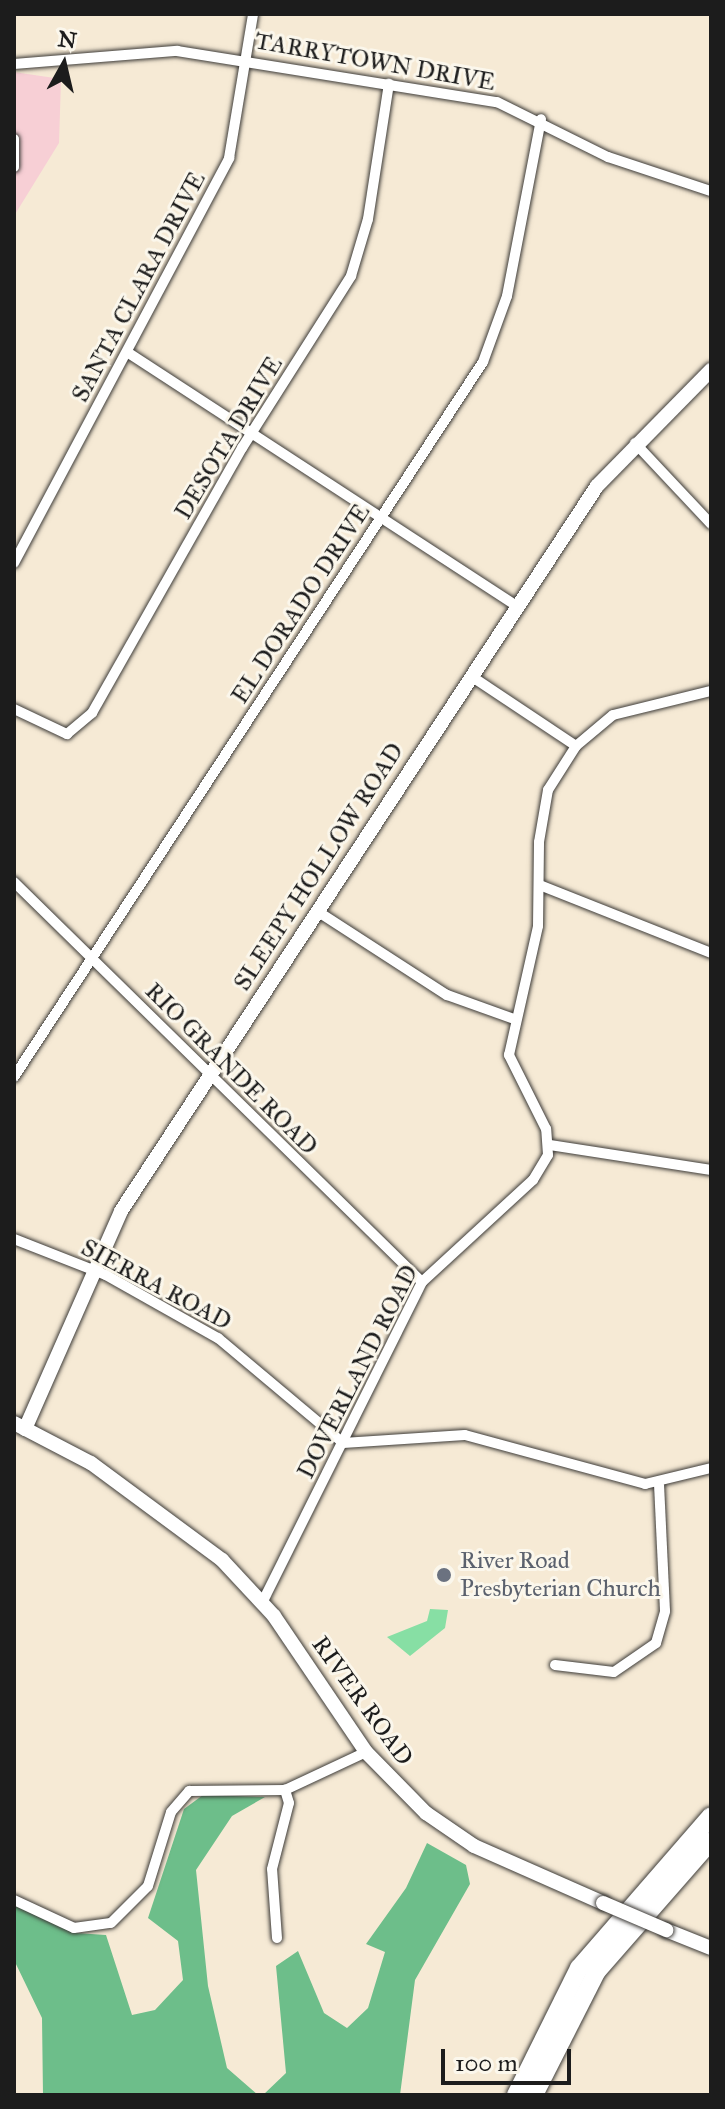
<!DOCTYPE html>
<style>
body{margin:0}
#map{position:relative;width:725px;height:2109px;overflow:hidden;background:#f6ead5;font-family:"IM FELL Great Primer",serif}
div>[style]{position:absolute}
.built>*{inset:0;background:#f7cfd5}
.green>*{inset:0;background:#87dfa4}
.forest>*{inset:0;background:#6dbe8a}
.roads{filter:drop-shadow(0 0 2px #3d3b38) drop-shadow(0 0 2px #3d3b38)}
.street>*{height:10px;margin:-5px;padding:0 5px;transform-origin:5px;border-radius:5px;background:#fff}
.secondary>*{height:14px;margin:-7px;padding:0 7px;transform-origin:7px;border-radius:7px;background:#fff}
.highway>*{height:18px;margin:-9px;padding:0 9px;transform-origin:9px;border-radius:9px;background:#fff}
.bridges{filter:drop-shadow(0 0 2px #3d3b38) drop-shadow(0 0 2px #3d3b38)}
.secondary-bridge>*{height:14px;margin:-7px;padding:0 7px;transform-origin:7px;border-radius:7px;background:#fff}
.dots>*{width:22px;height:22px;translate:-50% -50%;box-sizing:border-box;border:4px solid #fbf7ec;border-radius:50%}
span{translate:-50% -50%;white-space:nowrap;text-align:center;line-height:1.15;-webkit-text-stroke:6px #fbf7ec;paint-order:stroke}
.street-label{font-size:24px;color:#1c1c1c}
.worship-label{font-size:24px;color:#5b616d}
.left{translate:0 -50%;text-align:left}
.frame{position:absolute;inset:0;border:16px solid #1c1c1c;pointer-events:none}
.north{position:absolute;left:24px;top:24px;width:80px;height:80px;-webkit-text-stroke:6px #fbf7ec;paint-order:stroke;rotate:8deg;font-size:22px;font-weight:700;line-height:32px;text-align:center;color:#1c1c1c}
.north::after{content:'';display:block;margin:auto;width:28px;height:36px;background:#1c1c1c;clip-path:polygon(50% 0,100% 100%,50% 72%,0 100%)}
.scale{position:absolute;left:441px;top:2049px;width:130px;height:36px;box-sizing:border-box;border:4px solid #1c1c1c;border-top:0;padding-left:10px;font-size:24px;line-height:28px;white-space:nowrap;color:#1c1c1c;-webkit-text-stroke:6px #fbf7ec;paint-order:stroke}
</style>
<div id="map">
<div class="built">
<div style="clip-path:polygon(14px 72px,61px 79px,59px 143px,14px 216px)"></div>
</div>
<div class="green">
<div style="clip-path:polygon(430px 1609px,448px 1610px,445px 1628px,410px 1656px,387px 1637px,427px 1621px)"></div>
</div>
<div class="forest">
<div style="clip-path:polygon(203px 1795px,265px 1797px,232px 1816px,196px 1870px,208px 1986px,227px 2068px,258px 2095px,43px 2095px,42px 2018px,14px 1960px,14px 1904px,76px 1933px,106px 1935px,132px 2015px,155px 2010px,183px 1980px,178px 1941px,148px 1918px,184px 1809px)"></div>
<div style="clip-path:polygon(427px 1843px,466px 1865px,470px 1884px,415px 1980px,400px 2095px,263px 2095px,286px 2073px,276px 1966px,298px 1951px,324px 2013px,347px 2028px,368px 2008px,385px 1952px,366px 1944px,406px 1888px)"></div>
</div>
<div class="roads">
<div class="street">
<div style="left:14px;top:64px;width:164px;rotate:-4.6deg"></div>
<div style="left:177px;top:51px;width:324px;rotate:9.1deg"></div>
<div style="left:497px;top:102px;width:124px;rotate:26.4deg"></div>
<div style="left:608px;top:157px;width:108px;rotate:18.3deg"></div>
<div style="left:14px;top:139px;width:28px;rotate:90deg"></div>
<div style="left:127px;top:352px;width:465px;rotate:33.1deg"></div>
<div style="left:635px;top:443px;width:111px;rotate:46.8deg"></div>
<div style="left:14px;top:563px;width:459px;rotate:-62deg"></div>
<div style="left:229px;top:158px;width:146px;rotate:-80.5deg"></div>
<div style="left:471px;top:676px;width:126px;rotate:33.7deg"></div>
<div style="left:14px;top:709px;width:59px;rotate:25.3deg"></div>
<div style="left:67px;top:734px;width:33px;rotate:-40deg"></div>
<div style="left:92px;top:713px;width:305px;rotate:-60.5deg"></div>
<div style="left:242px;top:448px;width:204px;rotate:-57.6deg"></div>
<div style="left:351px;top:276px;width:59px;rotate:-73.4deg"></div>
<div style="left:368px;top:219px;width:137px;rotate:-81.2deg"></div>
<div style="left:14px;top:882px;width:571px;rotate:44.43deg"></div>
<div style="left:542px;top:886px;width:182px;rotate:21.6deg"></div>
<div style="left:317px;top:911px;width:155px;rotate:32.9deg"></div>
<div style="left:447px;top:995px;width:71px;rotate:19.7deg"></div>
<div style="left:14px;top:1077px;width:855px;rotate:-56.74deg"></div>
<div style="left:483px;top:362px;width:70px;rotate:-70deg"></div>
<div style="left:507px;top:296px;width:180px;rotate:-79.1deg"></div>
<div style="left:550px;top:1145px;width:163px;rotate:8.8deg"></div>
<div style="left:14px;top:1239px;width:99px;rotate:21.4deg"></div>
<div style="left:106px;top:1275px;width:129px;rotate:29.4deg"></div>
<div style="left:218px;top:1338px;width:163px;rotate:40deg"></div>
<div style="left:343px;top:1443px;width:122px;rotate:-3.8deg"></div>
<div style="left:465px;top:1435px;width:187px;rotate:15.2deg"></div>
<div style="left:645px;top:1484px;width:68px;rotate:-13.6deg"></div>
<div style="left:262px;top:1603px;width:359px;rotate:-63.5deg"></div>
<div style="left:422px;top:1282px;width:151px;rotate:-42.6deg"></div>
<div style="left:533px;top:1180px;width:29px;rotate:-59deg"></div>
<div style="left:548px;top:1155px;width:26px;rotate:-94deg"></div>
<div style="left:546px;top:1129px;width:83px;rotate:-116.6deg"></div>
<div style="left:509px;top:1055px;width:132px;rotate:-77.3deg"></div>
<div style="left:538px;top:926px;width:84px;rotate:-89.3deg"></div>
<div style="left:539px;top:842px;width:53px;rotate:-80.2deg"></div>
<div style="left:548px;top:790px;width:52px;rotate:-57.5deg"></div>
<div style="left:576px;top:746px;width:48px;rotate:-40deg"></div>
<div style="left:613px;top:715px;width:101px;rotate:-13.8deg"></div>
<div style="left:555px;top:1665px;width:59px;rotate:6.8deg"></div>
<div style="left:614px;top:1672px;width:51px;rotate:-34.6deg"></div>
<div style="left:656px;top:1643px;width:33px;rotate:-74deg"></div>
<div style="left:665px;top:1611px;width:126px;rotate:-92.7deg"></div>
<div style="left:14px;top:1900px;width:66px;rotate:25deg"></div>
<div style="left:74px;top:1928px;width:37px;rotate:-8deg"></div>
<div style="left:111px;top:1923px;width:52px;rotate:-45deg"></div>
<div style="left:148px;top:1886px;width:77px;rotate:-72.7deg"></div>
<div style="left:171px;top:1812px;width:28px;rotate:-49deg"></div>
<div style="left:189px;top:1791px;width:96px;rotate:-0.6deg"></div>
<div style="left:285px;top:1790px;width:89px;rotate:-25.1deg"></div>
<div style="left:277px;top:1938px;width:69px;rotate:-94.1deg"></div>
<div style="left:272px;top:1869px;width:68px;rotate:-75.6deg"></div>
<div style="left:289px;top:1803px;width:14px;rotate:-107deg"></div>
</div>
<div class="secondary">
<div style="left:14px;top:1423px;width:87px;rotate:27.5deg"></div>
<div style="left:91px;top:1463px;width:163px;rotate:36.5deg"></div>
<div style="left:222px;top:1560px;width:76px;rotate:47.1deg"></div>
<div style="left:274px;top:1616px;width:164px;rotate:55.9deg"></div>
<div style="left:366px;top:1752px;width:86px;rotate:45.5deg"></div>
<div style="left:426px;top:1813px;width:58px;rotate:34.5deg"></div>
<div style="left:474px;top:1846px;width:141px;rotate:23.8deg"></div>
<div style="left:25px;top:1429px;width:238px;rotate:-66.2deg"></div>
<div style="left:121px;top:1211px;width:867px;rotate:-56.71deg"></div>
<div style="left:597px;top:486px;width:163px;rotate:-45.5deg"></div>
<div style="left:666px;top:1930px;width:48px;rotate:21.8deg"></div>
</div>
<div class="highway">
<div style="left:516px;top:2095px;width:142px;rotate:-63.6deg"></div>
<div style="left:579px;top:1968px;width:201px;rotate:-49deg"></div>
<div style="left:534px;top:2095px;width:139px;rotate:-63.1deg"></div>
<div style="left:597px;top:1971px;width:173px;rotate:-48.8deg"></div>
</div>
</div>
<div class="bridges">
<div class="secondary-bridge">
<div style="left:603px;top:1903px;width:69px;rotate:23.2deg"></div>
</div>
</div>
<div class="dots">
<div style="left:444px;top:1575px;background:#6b7280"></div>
</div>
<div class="street-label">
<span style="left:375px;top:62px;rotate:10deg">TARRYTOWN DRIVE</span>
<span style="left:139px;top:287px;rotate:-62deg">SANTA CLARA DRIVE</span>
<span style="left:229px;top:438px;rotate:-59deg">DESOTA DRIVE</span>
<span style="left:301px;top:604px;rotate:-57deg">EL DORADO DRIVE</span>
<span style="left:319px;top:867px;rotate:-57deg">SLEEPY HOLLOW ROAD</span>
<span style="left:231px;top:1069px;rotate:45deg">RIO GRANDE ROAD</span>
<span style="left:156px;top:1285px;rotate:28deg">SIERRA ROAD</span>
<span style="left:358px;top:1372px;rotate:-63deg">DOVERLAND ROAD</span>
<span style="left:362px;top:1701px;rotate:54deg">RIVER ROAD</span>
</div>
<div class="worship-label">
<span class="left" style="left:460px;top:1575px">River Road<br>Presbyterian Church</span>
</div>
<div class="frame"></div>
<div class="north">N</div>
<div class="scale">100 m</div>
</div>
